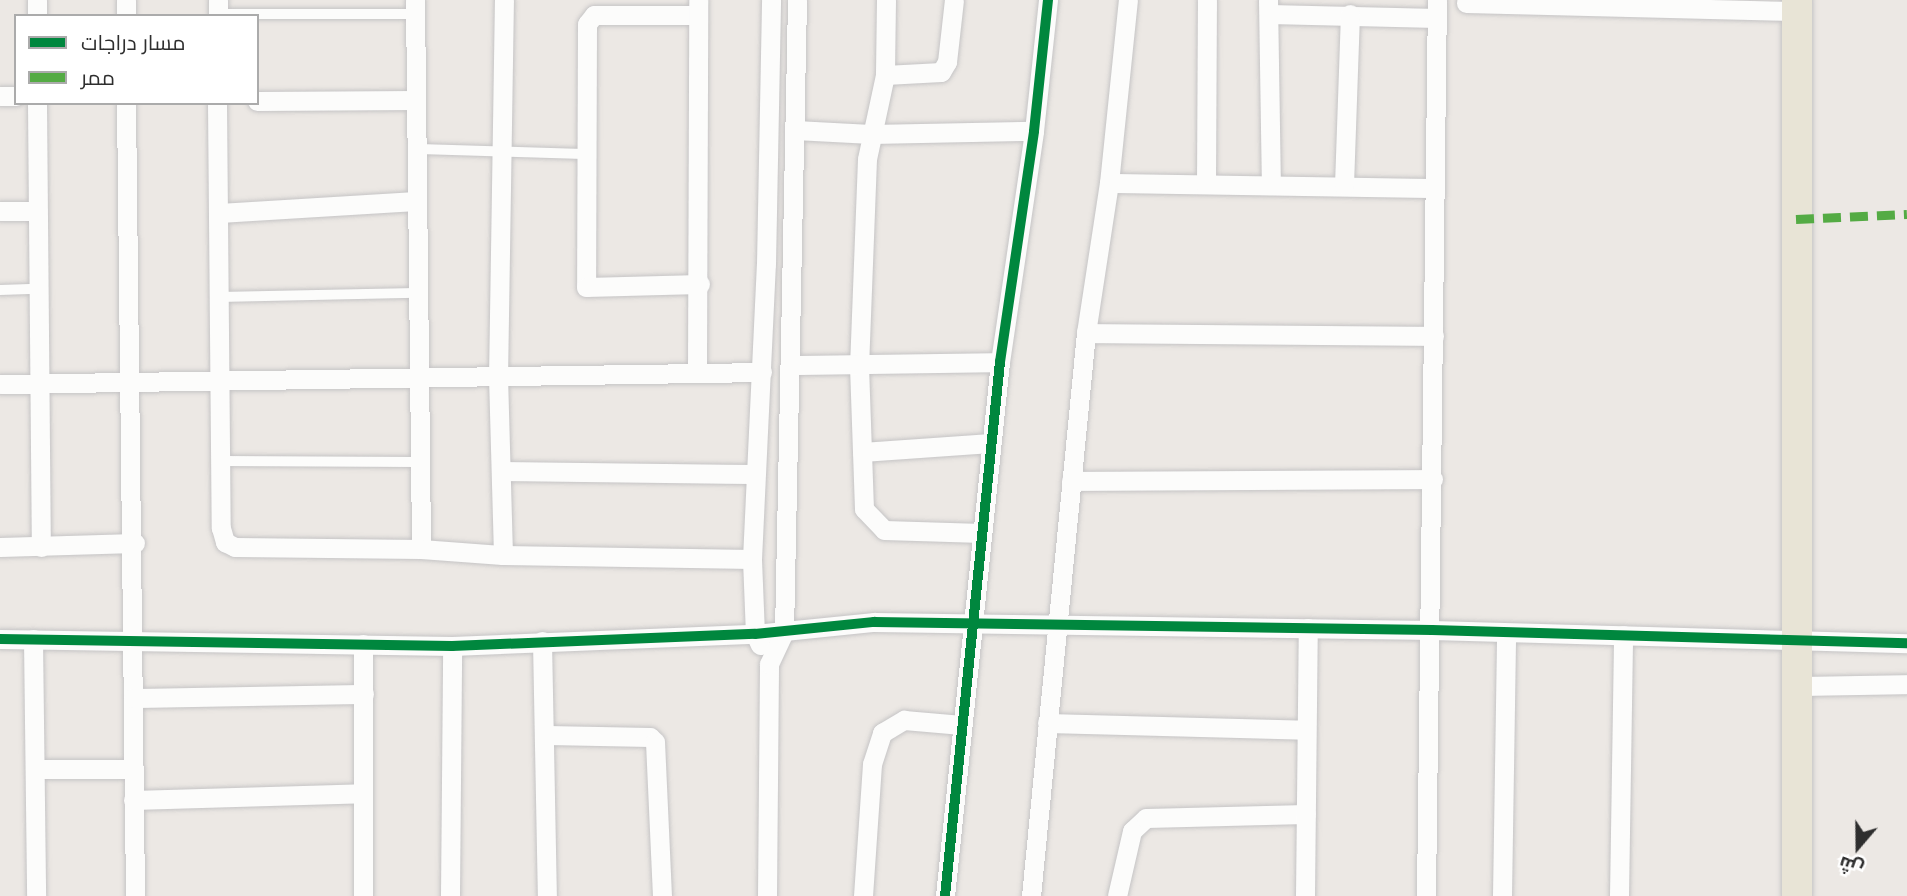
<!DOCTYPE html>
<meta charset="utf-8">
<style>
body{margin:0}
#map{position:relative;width:1907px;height:896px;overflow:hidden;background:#ece8e4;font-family:Mulish,Cairo,sans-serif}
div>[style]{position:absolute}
.roads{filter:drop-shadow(0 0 2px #c5c4c5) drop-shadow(0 0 2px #c5c4c5)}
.lane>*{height:10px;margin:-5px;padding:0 5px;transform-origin:5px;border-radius:5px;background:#fcfcfb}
.street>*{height:19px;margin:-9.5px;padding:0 9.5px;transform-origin:9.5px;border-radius:9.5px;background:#fcfcfb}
.primary>*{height:30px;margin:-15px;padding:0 15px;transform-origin:15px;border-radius:15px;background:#e8e4d6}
.quiet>*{height:9px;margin-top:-4.5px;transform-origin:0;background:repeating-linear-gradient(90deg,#54ab44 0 18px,transparent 0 27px)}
.cycleway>*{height:10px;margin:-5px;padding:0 5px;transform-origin:5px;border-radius:5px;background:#00873e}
span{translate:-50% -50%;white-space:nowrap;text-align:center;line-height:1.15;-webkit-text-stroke:6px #fff;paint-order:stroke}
.legend{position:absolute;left:14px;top:14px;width:245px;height:91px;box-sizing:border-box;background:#fff;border:2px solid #ababab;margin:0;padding:9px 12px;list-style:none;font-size:21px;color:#2e2e2e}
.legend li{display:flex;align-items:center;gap:14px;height:35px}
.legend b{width:35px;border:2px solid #ababab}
.north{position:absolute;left:1823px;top:812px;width:70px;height:70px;-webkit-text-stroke:5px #fff;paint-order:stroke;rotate:200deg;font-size:19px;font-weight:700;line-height:28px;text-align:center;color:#2e2e2e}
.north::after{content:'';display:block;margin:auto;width:24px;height:32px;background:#2e2e2e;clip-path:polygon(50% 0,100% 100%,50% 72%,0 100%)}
</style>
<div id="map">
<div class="roads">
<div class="lane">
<div style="left:218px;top:14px;width:197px"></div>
<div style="left:416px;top:149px;width:171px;rotate:1.7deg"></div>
<div style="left:0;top:290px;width:37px;rotate:-2deg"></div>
<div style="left:219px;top:297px;width:197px;rotate:-1.2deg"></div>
<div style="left:220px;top:461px;width:197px;rotate:0.3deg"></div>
</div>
<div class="street">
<div style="left:126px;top:0;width:16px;rotate:90deg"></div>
<div style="left:415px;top:0;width:549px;rotate:89.37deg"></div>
<div style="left:886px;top:0;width:75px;rotate:90.8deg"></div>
<div style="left:885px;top:75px;width:86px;rotate:102.1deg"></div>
<div style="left:867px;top:159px;width:207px;rotate:92.2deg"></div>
<div style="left:859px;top:366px;width:143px;rotate:88deg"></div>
<div style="left:864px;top:509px;width:29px;rotate:46deg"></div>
<div style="left:884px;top:530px;width:98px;rotate:1.8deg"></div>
<div style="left:1268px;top:0;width:185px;rotate:89.1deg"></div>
<div style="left:1466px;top:3px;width:331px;rotate:1.4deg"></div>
<div style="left:1269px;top:14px;width:168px;rotate:1.4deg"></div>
<div style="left:697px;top:15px;width:103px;rotate:180deg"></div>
<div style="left:594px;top:15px;width:11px;rotate:128deg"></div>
<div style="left:587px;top:24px;width:263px;rotate:90.2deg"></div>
<div style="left:586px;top:287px;width:114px;rotate:-1.5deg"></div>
<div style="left:37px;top:16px;width:16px;rotate:-90deg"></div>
<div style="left:218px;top:16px;width:16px;rotate:-90deg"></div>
<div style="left:885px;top:75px;width:56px;rotate:-3.1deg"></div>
<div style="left:941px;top:72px;width:12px;rotate:-59deg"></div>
<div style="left:947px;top:62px;width:62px;rotate:-83.6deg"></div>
<div style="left:0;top:96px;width:16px"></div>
<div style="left:257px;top:101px;width:159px;rotate:-0.4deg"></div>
<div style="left:37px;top:103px;width:444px;rotate:89.5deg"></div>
<div style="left:126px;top:103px;width:793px;rotate:89.35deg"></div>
<div style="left:217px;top:103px;width:425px;rotate:89.5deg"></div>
<div style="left:221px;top:528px;width:15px;rotate:74deg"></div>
<div style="left:225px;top:542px;width:11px;rotate:27deg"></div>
<div style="left:235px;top:547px;width:186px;rotate:0.6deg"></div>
<div style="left:421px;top:549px;width:82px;rotate:4.2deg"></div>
<div style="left:503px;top:555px;width:249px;rotate:0.9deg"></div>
<div style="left:795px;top:130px;width:76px;rotate:3deg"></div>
<div style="left:871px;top:134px;width:163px;rotate:-1.1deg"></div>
<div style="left:1109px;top:183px;width:326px;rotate:0.9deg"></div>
<div style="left:1206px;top:184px;width:184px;rotate:-89.7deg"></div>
<div style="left:1344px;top:185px;width:171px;rotate:-88deg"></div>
<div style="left:0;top:211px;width:36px"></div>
<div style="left:219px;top:213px;width:197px;rotate:-3.5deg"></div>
<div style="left:1086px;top:333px;width:348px;rotate:0.5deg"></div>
<div style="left:790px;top:365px;width:210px;rotate:-0.8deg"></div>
<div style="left:697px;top:372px;width:372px;rotate:-89.8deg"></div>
<div style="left:0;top:384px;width:762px;rotate:-0.9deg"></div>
<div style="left:862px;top:452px;width:129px;rotate:-4deg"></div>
<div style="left:501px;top:471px;width:253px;rotate:0.7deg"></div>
<div style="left:1071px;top:481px;width:362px;rotate:-0.3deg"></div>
<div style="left:0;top:547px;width:135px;rotate:-1.7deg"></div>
<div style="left:503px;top:555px;width:176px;rotate:-91.6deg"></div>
<div style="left:498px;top:379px;width:379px;rotate:-89.1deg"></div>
<div style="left:0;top:639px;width:452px;rotate:0.9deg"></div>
<div style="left:452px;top:646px;width:303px;rotate:-2.3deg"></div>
<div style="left:755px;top:634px;width:120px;rotate:-5.8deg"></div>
<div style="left:874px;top:622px;width:558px;rotate:0.82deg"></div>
<div style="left:1432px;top:630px;width:475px;rotate:1.6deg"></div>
<div style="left:33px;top:639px;width:257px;rotate:89.3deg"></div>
<div style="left:542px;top:641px;width:255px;rotate:88.9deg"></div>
<div style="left:760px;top:645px;width:12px;rotate:-114deg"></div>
<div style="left:755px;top:634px;width:75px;rotate:-92.3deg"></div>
<div style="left:752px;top:559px;width:295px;rotate:-87.3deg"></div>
<div style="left:766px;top:264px;width:264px;rotate:-88.9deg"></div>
<div style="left:1796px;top:686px;width:111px;rotate:-1deg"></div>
<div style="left:133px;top:698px;width:231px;rotate:-1deg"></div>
<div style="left:1047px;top:723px;width:259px;rotate:1.5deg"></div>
<div style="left:547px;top:735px;width:103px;rotate:1.1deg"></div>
<div style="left:650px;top:737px;width:7px;rotate:45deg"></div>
<div style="left:655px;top:742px;width:154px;rotate:87.4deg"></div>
<div style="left:37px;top:769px;width:97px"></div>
<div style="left:133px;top:800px;width:230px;rotate:-1.7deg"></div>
<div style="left:363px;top:896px;width:252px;rotate:-90deg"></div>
<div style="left:450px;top:896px;width:250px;rotate:-89.5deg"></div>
<div style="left:767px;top:896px;width:232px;rotate:-89.5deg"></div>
<div style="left:769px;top:664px;width:35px;rotate:-65deg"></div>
<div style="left:784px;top:632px;width:632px;rotate:-88.82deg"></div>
<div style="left:863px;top:896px;width:132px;rotate:-86.1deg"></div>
<div style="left:872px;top:764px;width:33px;rotate:-72deg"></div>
<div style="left:882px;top:733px;width:26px;rotate:-31deg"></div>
<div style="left:904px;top:720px;width:58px;rotate:4.9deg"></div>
<div style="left:945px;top:896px;width:537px;rotate:-84.12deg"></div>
<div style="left:1000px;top:362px;width:233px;rotate:-81.6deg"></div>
<div style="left:1034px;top:131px;width:132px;rotate:-83.9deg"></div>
<div style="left:1031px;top:896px;width:566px;rotate:-84.42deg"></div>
<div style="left:1086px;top:333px;width:152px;rotate:-81.3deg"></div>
<div style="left:1109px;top:183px;width:184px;rotate:-84.1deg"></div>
<div style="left:1117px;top:896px;width:67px;rotate:-77deg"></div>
<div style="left:1132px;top:831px;width:19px;rotate:-43deg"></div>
<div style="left:1146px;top:818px;width:160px;rotate:-1.4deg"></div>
<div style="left:1305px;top:896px;width:268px;rotate:-89.4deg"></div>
<div style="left:1426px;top:896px;width:896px;rotate:-89.3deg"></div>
<div style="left:1502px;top:896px;width:263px;rotate:-89.1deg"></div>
<div style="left:1619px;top:896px;width:261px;rotate:-89.1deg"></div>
</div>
<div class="primary">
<div style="left:1797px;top:896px;width:896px;rotate:-90deg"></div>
</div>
</div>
<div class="quiet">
<div style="left:1796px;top:219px;width:111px;rotate:-2.6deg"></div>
</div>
<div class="cycleway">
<div style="left:0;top:639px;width:452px;rotate:0.9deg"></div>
<div style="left:452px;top:646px;width:303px;rotate:-2.3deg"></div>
<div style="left:755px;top:634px;width:120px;rotate:-5.8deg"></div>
<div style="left:874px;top:622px;width:558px;rotate:0.82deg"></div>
<div style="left:1432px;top:630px;width:475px;rotate:1.6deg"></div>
<div style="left:945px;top:896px;width:537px;rotate:-84.12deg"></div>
<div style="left:1000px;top:362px;width:233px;rotate:-81.6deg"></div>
<div style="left:1034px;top:131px;width:132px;rotate:-83.9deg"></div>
</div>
<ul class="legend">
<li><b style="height:9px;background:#00873e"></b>مسار دراجات</li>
<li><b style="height:9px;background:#54ab44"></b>ممر</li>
</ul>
<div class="north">ش</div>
</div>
